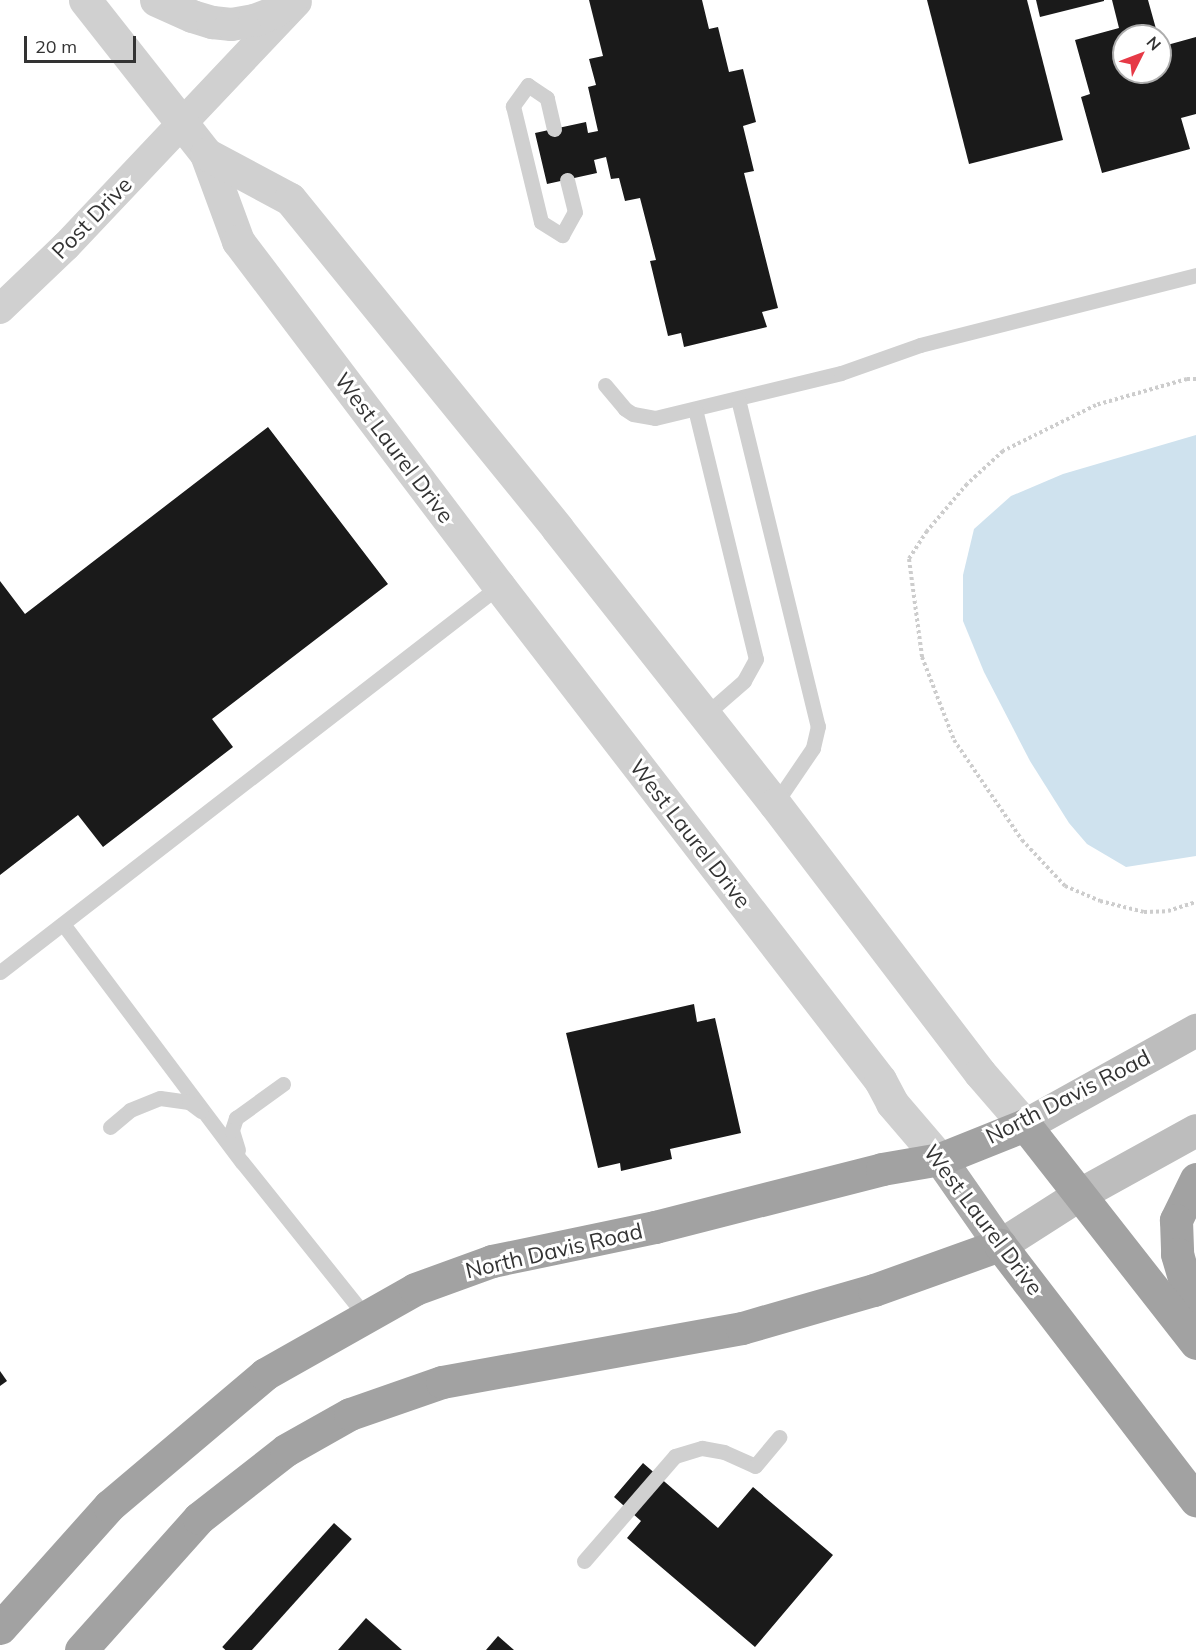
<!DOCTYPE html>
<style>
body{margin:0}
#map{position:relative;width:1196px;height:1650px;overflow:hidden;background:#fff;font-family:Mulish,sans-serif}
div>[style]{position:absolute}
.water>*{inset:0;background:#cfe2ee}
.building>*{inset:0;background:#1a1a1a;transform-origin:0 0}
.path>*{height:4px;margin-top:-2px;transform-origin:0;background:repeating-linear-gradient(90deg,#cdcdcd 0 3px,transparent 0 6px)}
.service>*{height:15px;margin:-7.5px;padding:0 7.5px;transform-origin:7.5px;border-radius:7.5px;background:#d0d0d0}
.minor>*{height:30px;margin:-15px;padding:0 15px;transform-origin:15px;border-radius:15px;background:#d0d0d0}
.tertiary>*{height:33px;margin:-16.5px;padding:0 16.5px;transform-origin:16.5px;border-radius:16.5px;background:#d0d0d0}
.secondary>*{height:33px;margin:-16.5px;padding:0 16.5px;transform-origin:16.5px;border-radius:16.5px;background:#bdbdbd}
.primary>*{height:33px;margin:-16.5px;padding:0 16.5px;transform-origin:16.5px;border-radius:16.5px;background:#ababab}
.trunk>*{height:33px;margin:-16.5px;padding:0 16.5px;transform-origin:16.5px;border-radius:16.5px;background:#a2a2a2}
span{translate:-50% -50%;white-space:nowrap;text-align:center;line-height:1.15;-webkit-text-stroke:6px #fff;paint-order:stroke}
.street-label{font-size:22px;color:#333}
.north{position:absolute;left:1112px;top:24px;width:60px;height:60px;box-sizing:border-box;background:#fff;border:2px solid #adadad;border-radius:50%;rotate:48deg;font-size:16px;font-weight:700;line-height:24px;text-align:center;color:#333}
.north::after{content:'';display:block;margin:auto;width:21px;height:27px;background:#e63946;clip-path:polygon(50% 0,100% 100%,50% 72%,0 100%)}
.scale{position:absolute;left:24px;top:36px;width:112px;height:27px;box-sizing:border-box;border:3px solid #333;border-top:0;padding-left:8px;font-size:18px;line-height:21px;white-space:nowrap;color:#333;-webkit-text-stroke:4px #fff;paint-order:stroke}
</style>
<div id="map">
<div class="water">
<div style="clip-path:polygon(1196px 435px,1196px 856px,1126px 867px,1087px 844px,1069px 823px,1030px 761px,984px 672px,963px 621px,963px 575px,974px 529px,1011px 496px,1063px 474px)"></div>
</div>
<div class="building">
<div style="clip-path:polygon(589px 0,702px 0,709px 29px,718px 27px,729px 72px,743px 69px,756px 122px,743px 126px,754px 171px,744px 173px,778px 308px,762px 312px,767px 327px,684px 347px,681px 333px,668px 336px,650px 261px,656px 260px,640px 198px,625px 201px,619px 178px,611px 179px,606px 157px,594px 160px,597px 173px,547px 184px,535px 133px,586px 122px,588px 133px,598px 131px,588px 87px,596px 85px,589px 59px,603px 56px)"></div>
<div style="clip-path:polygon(927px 0,1027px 0,1063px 140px,969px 164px)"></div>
<div style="clip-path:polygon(1036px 0,1104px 0,1104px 1px,1040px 17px)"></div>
<div style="clip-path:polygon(1112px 0,1148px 0,1158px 36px,1124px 36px,1124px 72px,1160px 72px,1160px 47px,1196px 37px,1196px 114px,1181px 118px,1190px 149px,1102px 173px,1081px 97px,1090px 94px,1075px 40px,1119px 28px)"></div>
<div style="clip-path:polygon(268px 427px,388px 584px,212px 719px,233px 747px,103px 847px,78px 815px,0 875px,0 581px,25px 614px)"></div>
<div style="clip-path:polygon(694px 1004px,697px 1022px,715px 1018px,741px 1133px,670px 1149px,672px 1159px,621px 1171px,620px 1163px,598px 1168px,566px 1033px)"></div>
<div style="clip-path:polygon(0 1371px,7px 1381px,0 1386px)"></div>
<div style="clip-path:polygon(643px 1463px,718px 1528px,753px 1487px,833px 1555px,755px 1647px,627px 1538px,641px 1521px,614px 1497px)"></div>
<div style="left:334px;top:1523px;width:24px;height:167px;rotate:42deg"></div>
<div style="clip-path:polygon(366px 1618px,402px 1650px,338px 1650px)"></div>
<div style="clip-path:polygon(498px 1636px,514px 1650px,486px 1650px)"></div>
</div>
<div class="path">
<div style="left:1196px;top:379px;width:9px;rotate:180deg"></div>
<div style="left:1187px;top:379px;width:95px;rotate:164.1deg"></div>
<div style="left:1096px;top:405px;width:104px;rotate:153.7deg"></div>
<div style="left:1003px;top:451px;width:49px;rotate:137.5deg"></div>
<div style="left:967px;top:484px;width:62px;rotate:130.4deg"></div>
<div style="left:927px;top:531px;width:33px;rotate:123deg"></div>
<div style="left:909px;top:559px;width:99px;rotate:82.4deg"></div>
<div style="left:922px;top:657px;width:89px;rotate:68.9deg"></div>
<div style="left:954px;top:740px;width:121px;rotate:55.8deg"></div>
<div style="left:1022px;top:840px;width:63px;rotate:46.9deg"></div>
<div style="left:1065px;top:886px;width:38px;rotate:23deg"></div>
<div style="left:1100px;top:901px;width:45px;rotate:14deg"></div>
<div style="left:1144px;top:912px;width:24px;rotate:-2deg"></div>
<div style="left:1168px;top:911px;width:29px;rotate:-18deg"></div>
</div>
<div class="service">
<div style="left:554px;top:129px;width:32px;rotate:-103deg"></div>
<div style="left:547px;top:98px;width:23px;rotate:-146deg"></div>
<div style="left:528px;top:85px;width:26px;rotate:126deg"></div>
<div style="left:513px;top:106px;width:119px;rotate:76.4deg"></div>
<div style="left:541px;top:222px;width:25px;rotate:32deg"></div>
<div style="left:562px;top:235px;width:26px;rotate:-61deg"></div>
<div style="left:575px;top:212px;width:33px;rotate:-104deg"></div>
<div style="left:605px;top:385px;width:31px;rotate:50deg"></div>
<div style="left:625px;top:409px;width:9px;rotate:32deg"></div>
<div style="left:633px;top:414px;width:22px;rotate:10deg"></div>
<div style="left:655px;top:418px;width:191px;rotate:-13.6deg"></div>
<div style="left:841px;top:373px;width:84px;rotate:-19.5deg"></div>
<div style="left:920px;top:345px;width:285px;rotate:-14.2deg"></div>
<div style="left:738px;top:399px;width:337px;rotate:76.3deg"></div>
<div style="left:818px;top:726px;width:23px;rotate:103deg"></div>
<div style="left:813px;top:748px;width:68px;rotate:124.2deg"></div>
<div style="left:695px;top:409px;width:257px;rotate:76.3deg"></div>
<div style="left:756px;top:659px;width:25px;rotate:119deg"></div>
<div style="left:744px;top:681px;width:52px;rotate:138.9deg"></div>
<div style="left:63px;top:924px;width:298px;rotate:53.1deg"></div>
<div style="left:242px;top:1162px;width:200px;rotate:51.3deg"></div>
<div style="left:0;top:972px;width:631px;rotate:-37.72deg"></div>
<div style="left:110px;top:1127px;width:26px;rotate:-40deg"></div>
<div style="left:130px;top:1110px;width:32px;rotate:-22deg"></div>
<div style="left:160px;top:1098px;width:29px;rotate:8deg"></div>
<div style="left:189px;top:1102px;width:15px;rotate:37deg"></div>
<div style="left:238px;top:1150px;width:21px;rotate:-107deg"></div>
<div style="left:232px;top:1130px;width:13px;rotate:-72deg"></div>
<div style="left:236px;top:1118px;width:58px;rotate:-35.9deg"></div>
<div style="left:584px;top:1561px;width:139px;rotate:-49.1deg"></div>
<div style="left:675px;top:1456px;width:28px;rotate:-17deg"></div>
<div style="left:702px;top:1448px;width:22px;rotate:10deg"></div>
<div style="left:724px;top:1452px;width:34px;rotate:24deg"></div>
<div style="left:755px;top:1466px;width:38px;rotate:-50deg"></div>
</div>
<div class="minor">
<div style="left:0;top:309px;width:91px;rotate:-43.7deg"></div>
<div style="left:66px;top:246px;width:336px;rotate:-46.6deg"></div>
</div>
<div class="tertiary">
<div style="left:85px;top:0;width:196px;rotate:51.8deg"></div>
<div style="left:206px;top:154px;width:93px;rotate:69.8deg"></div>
<div style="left:238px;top:241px;width:433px;rotate:52.9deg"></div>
<div style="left:499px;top:586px;width:624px;rotate:52.36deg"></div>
<div style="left:880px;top:1080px;width:26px;rotate:62deg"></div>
<div style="left:892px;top:1103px;width:74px;rotate:49.4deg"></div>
<div style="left:156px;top:0;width:39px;rotate:24deg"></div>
<div style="left:192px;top:16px;width:21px;rotate:17deg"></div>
<div style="left:212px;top:22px;width:19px;rotate:6deg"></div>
<div style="left:231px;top:24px;width:23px;rotate:-10deg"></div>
<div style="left:254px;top:20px;width:19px;rotate:-21deg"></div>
<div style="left:272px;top:13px;width:23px;rotate:-34deg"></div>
<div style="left:206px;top:154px;width:95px;rotate:28.2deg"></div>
<div style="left:290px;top:199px;width:424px;rotate:50.9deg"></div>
<div style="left:557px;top:528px;width:352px;rotate:51.7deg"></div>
<div style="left:775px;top:804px;width:338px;rotate:52.7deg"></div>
<div style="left:980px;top:1073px;width:69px;rotate:49.1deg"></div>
</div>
<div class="secondary">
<div style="left:1025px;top:1125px;width:196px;rotate:-29.1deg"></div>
<div style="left:1000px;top:1245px;width:95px;rotate:-32.5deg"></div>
<div style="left:1080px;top:1194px;width:132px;rotate:-28.9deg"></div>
</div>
<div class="primary">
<div style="left:940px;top:1159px;width:105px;rotate:55.1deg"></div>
</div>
<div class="trunk">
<div style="left:1196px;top:1179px;width:46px;rotate:116deg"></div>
<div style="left:1176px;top:1220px;width:34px;rotate:88deg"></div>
<div style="left:1177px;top:1254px;width:68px;rotate:73.7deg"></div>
<div style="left:0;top:1628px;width:164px;rotate:-48.2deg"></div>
<div style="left:109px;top:1506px;width:204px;rotate:-40.2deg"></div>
<div style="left:265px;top:1374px;width:172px;rotate:-29.5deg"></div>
<div style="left:415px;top:1289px;width:82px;rotate:-20deg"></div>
<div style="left:492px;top:1261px;width:167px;rotate:-11.8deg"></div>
<div style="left:655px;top:1227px;width:234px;rotate:-14.3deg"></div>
<div style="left:882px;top:1169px;width:59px;rotate:-9.8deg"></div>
<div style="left:940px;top:1159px;width:92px;rotate:-21.8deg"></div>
<div style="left:1025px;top:1125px;width:277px;rotate:51.9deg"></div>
<div style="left:81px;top:1650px;width:177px;rotate:-48.2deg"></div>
<div style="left:199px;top:1518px;width:110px;rotate:-38deg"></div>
<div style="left:286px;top:1450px;width:73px;rotate:-29.4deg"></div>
<div style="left:350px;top:1414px;width:97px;rotate:-19.2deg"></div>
<div style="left:442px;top:1382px;width:305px;rotate:-10.2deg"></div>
<div style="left:742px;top:1328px;width:137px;rotate:-16.1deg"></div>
<div style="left:874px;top:1290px;width:134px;rotate:-19.7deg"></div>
<div style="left:1000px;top:1245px;width:322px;rotate:52.5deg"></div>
</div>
<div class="street-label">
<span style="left:92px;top:218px;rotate:-46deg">Post Drive</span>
<span style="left:394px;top:448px;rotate:53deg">West Laurel Drive</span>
<span style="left:690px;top:834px;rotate:52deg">West Laurel Drive</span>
<span style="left:1068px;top:1097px;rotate:-27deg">North Davis Road</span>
<span style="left:983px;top:1220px;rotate:53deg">West Laurel Drive</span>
<span style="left:554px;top:1251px;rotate:-13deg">North Davis Road</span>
</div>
<div class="north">N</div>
<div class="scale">20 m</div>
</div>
